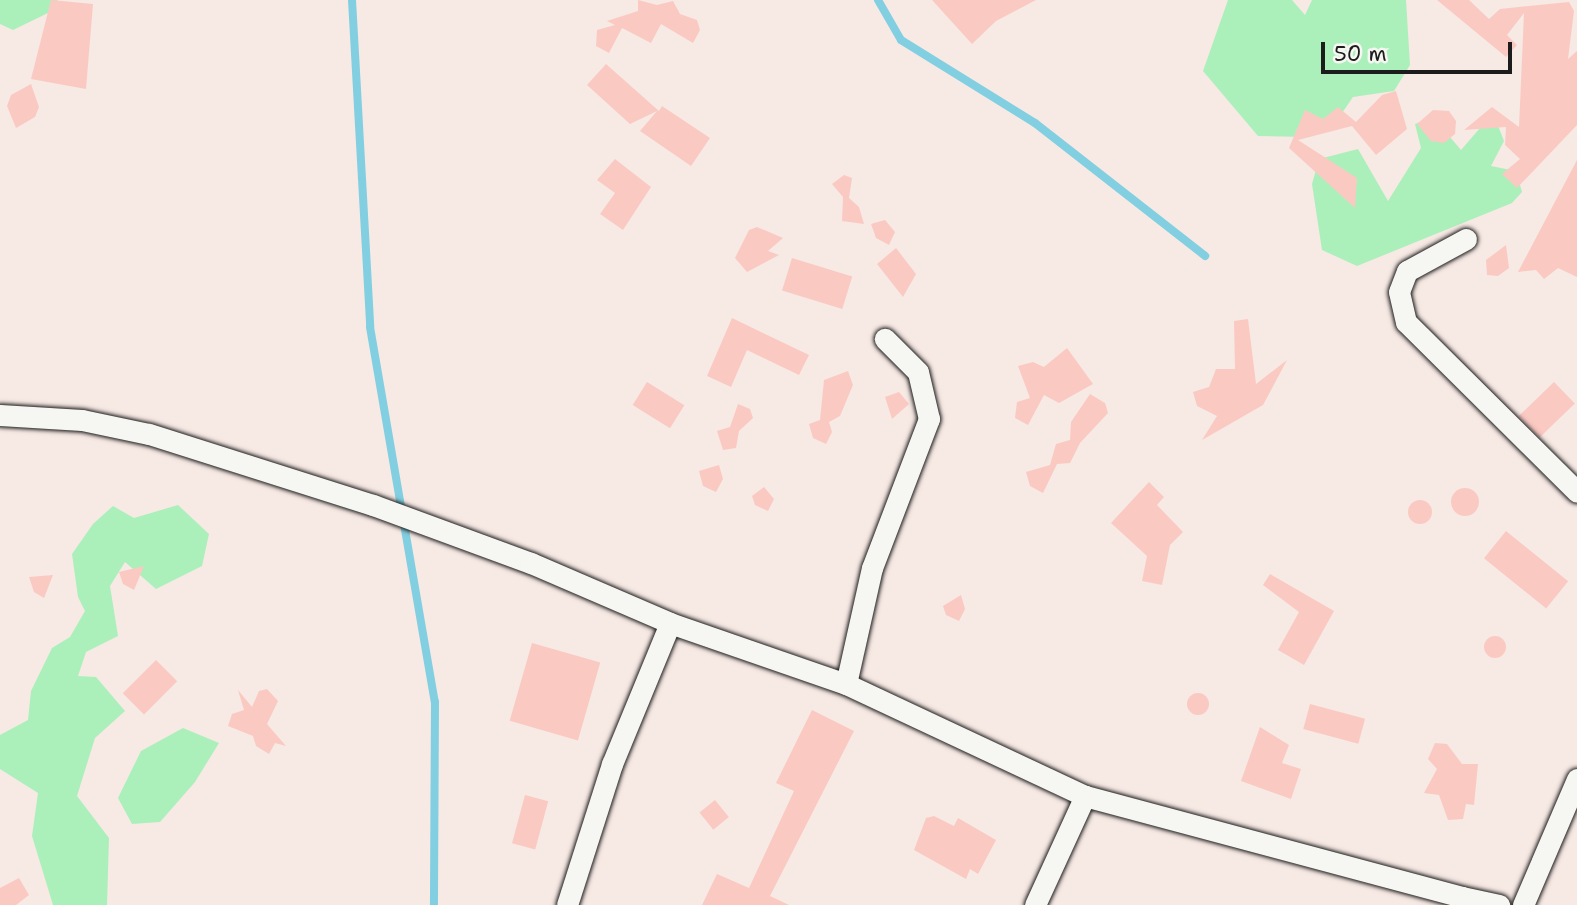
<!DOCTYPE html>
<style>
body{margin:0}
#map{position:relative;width:1577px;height:905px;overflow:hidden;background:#f7e9e4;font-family:"Shantell Sans",sans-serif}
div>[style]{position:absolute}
.green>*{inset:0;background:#abf0bb}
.stream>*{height:8px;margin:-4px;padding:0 4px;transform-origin:4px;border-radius:4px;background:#82cfe1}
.building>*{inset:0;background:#facac2;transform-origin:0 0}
.round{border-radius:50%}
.roads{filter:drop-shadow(0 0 2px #1c1c1c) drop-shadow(0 0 2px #1c1c1c)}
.minor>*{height:21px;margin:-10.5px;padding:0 10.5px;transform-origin:10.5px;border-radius:10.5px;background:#f6f6f2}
span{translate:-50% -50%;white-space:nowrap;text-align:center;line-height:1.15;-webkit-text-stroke:7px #f6f6f2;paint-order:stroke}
.scale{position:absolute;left:1321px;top:42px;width:191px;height:32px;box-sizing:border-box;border:4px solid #1c1c1c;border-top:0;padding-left:9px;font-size:21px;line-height:24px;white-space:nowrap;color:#1c1c1c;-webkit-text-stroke:5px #f6f6f2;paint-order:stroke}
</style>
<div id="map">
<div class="green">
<div style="clip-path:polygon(0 0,58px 0,50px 12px,13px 30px,0 24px)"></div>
<div style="clip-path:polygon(1228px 0,1292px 0,1305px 15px,1312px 0,1406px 0,1410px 65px,1394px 91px,1353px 97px,1342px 113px,1307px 137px,1258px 136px,1203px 71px)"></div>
<div style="clip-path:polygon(1493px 113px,1504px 141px,1491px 166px,1516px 171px,1522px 192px,1512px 203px,1357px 266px,1322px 250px,1312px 184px,1319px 159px,1358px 149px,1388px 201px,1421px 148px,1415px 124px,1433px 117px,1461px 150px)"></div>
<div style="clip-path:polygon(178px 505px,209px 534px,202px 566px,156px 589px,125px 562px,110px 586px,118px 636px,86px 652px,78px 676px,96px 677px,125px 711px,95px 738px,77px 796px,109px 838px,107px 905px,53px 905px,32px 836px,38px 793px,0 769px,0 735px,28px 720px,31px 691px,52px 648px,70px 637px,85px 611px,78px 597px,72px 554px,93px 524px,113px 506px,134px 518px)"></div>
<div style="clip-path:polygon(183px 728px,219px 743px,195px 782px,160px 822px,132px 824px,118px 798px,141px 751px)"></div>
</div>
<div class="stream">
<div style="left:352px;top:0;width:327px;rotate:86.8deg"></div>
<div style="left:370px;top:327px;width:381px;rotate:80.2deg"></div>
<div style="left:435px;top:702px;width:203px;rotate:90.3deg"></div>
<div style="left:878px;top:0;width:46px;rotate:60.1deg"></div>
<div style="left:901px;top:40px;width:158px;rotate:31.8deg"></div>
<div style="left:1035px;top:123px;width:216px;rotate:38deg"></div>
</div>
<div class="building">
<div style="clip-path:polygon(51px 0,93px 4px,86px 89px,31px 79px)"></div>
<div style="clip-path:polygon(638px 0,657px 5px,673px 1px,680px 14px,697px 20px,700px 30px,693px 43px,661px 24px,651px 43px,622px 28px,609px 53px,596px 46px,597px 30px,615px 25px,607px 21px,638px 11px)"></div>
<div style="clip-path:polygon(932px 0,1036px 0,996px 21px,972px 44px)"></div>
<div style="clip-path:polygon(1437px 0,1469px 0,1489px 19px,1500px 9px,1569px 2px,1574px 11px,1568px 59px,1577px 51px,1577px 125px,1517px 188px,1502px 174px,1520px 159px,1505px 145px,1506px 127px,1464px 130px,1492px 107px,1519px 127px,1524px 13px,1507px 35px,1517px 45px,1506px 57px)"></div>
<div style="clip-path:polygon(606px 64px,659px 111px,662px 106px,710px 138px,691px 166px,640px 131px,657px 111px,630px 124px,587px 85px)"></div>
<div style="clip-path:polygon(31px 84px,39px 107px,35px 117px,16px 128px,7px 106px,11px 95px)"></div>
<div style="clip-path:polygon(1396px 91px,1407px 129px,1376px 155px,1352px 126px,1298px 140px,1357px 178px,1355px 208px,1289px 148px,1305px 110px,1323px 119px,1338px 107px,1356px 122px,1382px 95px)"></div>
<div style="clip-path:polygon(1433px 110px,1449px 111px,1456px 121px,1455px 134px,1444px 143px,1431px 141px,1417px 124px)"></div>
<div style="clip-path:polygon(615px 159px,651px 187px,623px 230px,600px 214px,615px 193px,597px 180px)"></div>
<div style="clip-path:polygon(1577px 160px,1577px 277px,1558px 268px,1544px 279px,1536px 270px,1518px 272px)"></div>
<div style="clip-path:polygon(844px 175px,852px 178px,849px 198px,859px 207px,864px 224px,842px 221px,843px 197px,832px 184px)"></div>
<div style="clip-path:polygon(885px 220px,895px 232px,889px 245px,876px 238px,871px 224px)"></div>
<div style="clip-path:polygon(757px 227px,783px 238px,768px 251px,779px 255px,747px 272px,735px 258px,749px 230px)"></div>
<div style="clip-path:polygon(1506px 245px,1509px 268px,1498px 276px,1487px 275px,1486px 260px)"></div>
<div style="clip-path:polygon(896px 248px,916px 274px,903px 297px,877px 264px)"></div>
<div style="left:792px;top:258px;width:63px;height:34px;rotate:17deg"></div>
<div style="clip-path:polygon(732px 318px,809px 355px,799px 375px,747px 350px,731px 387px,707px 376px)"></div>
<div style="clip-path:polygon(1248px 319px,1256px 384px,1287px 360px,1263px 405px,1202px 440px,1217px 416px,1197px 406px,1193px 392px,1209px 387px,1216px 369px,1235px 369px,1234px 321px)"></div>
<div style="clip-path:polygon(1067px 348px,1093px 384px,1059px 403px,1044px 395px,1028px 425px,1015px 418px,1017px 402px,1030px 398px,1018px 366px,1033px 362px,1044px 367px)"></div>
<div style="clip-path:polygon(848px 371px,853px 385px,840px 416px,829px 422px,832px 432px,826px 444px,813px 438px,809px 424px,820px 420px,824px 380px)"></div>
<div style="left:647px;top:382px;width:44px;height:27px;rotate:32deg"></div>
<div style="left:1554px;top:382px;width:30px;height:49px;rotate:46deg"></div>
<div style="clip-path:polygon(899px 392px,909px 404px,892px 419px,885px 397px)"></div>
<div style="clip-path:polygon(1090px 394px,1105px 403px,1108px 413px,1080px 443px,1070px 463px,1057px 464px,1043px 493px,1030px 486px,1026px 472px,1050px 465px,1056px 444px,1070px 440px,1071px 422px)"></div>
<div style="clip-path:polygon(738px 404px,750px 409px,753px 418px,739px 431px,736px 448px,723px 450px,717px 431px,730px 427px)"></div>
<div style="clip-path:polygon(719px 465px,723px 479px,716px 492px,703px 486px,699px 471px)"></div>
<div style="clip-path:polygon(1149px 482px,1164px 497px,1157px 505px,1183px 532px,1170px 545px,1162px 585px,1142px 581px,1147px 556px,1111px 523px)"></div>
<div style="clip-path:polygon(764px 487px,774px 499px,768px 511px,755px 505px,752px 496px)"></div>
<div class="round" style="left:1451px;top:488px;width:28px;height:28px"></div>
<div class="round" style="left:1408px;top:500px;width:24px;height:24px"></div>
<div style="left:1506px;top:531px;width:80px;height:35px;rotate:39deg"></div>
<div style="clip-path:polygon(144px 566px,134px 590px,123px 584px,119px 572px)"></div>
<div style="clip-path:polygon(1270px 574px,1334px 611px,1304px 665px,1278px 650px,1299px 612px,1263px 585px)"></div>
<div style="clip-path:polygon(53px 575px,44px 598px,34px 592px,29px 577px)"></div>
<div style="clip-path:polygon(961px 595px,965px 609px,959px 621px,946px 615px,943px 606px)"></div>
<div class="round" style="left:1484px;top:636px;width:22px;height:22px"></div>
<div style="left:532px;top:643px;width:71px;height:81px;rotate:16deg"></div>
<div style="left:156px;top:660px;width:30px;height:47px;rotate:45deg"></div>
<div style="clip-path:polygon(267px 689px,278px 701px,267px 724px,286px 746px,275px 743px,269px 754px,256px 746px,253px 736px,228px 726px,232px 714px,244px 710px,238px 690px,252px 707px,259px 691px)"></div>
<div class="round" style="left:1187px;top:693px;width:22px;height:22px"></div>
<div style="left:1310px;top:704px;width:57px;height:26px;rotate:15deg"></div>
<div style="clip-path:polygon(812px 710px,854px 731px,770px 896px,789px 905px,702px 905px,717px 874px,749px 888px,794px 791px,776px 783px)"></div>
<div style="clip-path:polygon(1260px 727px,1289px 745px,1282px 763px,1301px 769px,1291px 799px,1241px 781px)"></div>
<div style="clip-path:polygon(1435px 743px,1447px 744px,1462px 764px,1478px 764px,1474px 805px,1466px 804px,1463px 819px,1448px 820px,1439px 795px,1424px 793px,1437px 769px,1428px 759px)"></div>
<div style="left:525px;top:795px;width:24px;height:50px;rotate:15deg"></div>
<div style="left:715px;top:800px;width:22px;height:20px;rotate:51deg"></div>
<div style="clip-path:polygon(934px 816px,954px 826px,958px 818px,996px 840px,978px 874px,970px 869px,966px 879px,914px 850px,926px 818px)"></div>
<div style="clip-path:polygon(19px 878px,29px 895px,16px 905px,0 905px,0 888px)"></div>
</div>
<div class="roads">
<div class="minor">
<div style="left:1466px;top:239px;width:67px;rotate:151.5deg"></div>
<div style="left:1407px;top:271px;width:22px;rotate:111deg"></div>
<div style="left:1399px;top:292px;width:31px;rotate:77deg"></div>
<div style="left:1406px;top:322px;width:241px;rotate:44.8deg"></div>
<div style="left:0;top:415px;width:82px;rotate:3.5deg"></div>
<div style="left:82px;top:420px;width:68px;rotate:11.8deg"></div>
<div style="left:149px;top:434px;width:235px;rotate:17.6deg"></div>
<div style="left:373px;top:505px;width:168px;rotate:20.2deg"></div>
<div style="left:531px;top:563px;width:151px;rotate:23.3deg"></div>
<div style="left:670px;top:623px;width:186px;rotate:19.1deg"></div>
<div style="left:846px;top:684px;width:264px;rotate:25.1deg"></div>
<div style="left:1085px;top:796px;width:390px;rotate:15deg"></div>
<div style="left:1462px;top:897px;width:9px;rotate:58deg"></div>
<div style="left:846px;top:684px;width:119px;rotate:-77.4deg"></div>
<div style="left:872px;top:568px;width:160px;rotate:-69.1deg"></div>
<div style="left:929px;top:419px;width:48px;rotate:-103.2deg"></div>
<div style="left:918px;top:372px;width:47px;rotate:-135deg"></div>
<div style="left:1462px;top:897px;width:38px;rotate:12deg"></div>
<div style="left:567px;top:905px;width:148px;rotate:-72.3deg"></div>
<div style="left:612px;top:764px;width:152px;rotate:-67.6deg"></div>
<div style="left:1035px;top:905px;width:120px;rotate:-65.4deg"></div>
<div style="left:1523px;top:905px;width:137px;rotate:-66.8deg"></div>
</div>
</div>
<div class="scale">50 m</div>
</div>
